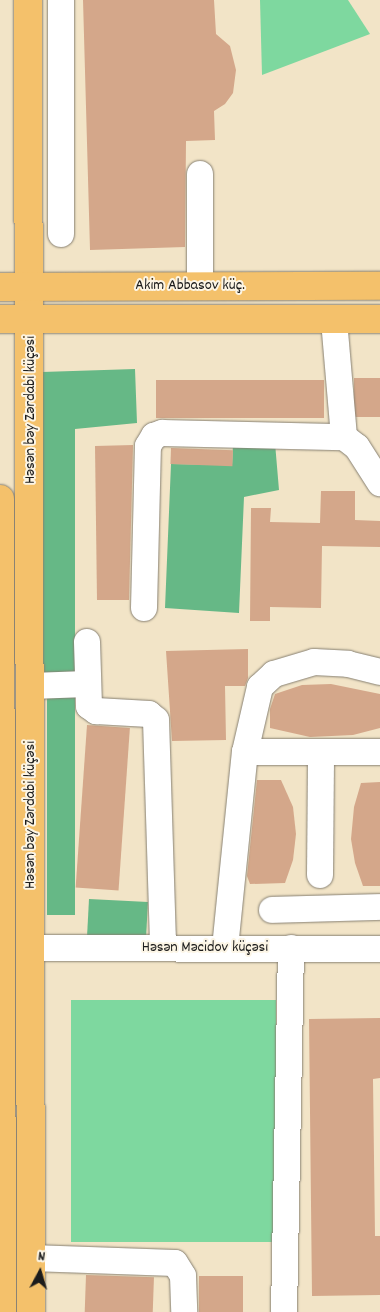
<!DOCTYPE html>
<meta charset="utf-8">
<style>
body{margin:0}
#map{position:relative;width:380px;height:1312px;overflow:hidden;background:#f2e4c7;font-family:Dekko,sans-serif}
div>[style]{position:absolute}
.green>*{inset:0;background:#7ed89f;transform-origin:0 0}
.forest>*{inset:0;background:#66b886;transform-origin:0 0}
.building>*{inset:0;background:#d4a78a;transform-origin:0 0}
.roads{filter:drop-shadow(0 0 1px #878072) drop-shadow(0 0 1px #878072)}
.minor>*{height:26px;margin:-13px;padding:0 13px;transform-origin:13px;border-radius:13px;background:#fff}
.major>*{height:28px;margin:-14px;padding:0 14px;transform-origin:14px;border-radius:14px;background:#f4c16b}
span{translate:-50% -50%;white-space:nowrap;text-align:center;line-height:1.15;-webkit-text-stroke:4px #fcf5e5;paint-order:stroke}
.street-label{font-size:16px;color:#1c1c1c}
.north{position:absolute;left:15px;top:1247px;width:50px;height:50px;-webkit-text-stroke:4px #fcf5e5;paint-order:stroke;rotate:6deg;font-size:14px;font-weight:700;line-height:20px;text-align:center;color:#1c1c1c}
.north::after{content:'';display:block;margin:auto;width:18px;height:22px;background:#1c1c1c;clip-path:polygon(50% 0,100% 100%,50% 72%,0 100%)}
</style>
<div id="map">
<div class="green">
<div style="clip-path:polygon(260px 0,348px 0,370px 34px,262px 75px)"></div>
<div style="left:71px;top:1000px;width:205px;height:242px"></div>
</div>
<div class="forest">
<div style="clip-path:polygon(135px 369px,137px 423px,75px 429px,75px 674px,42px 675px,42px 372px)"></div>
<div style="clip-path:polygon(275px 443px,279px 490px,244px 497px,239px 613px,165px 608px,171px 464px,232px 465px,233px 445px)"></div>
<div style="left:47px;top:697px;width:28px;height:218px"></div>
<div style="left:89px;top:899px;width:59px;height:36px;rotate:3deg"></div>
</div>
<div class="building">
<div style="clip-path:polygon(83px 0,214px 0,216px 34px,230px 46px,236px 70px,233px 93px,225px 104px,214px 111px,215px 140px,186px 141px,185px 247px,90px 250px)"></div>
<div style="left:380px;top:378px;width:39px;height:26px;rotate:90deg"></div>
<div style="left:156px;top:380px;width:168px;height:38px"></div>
<div style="clip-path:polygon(133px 445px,129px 600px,97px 600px,95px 446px)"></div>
<div style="left:171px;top:448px;width:62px;height:16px;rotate:2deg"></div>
<div style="clip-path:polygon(321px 491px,355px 491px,355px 520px,380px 521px,380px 547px,322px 546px,321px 608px,270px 607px,270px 621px,250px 621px,251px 508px,271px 508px,270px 522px,320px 523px)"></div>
<div style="clip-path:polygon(248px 649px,248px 678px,245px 686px,225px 686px,226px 740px,172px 741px,166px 651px)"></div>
<div style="clip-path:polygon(331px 684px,380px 694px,380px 728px,353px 735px,310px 737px,270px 728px,270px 709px,275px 694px,302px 685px)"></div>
<div style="left:87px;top:725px;width:43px;height:163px;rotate:4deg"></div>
<div style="clip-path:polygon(257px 780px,281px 780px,293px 807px,296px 834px,293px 860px,285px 883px,250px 884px,247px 876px)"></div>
<div style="clip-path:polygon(380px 782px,380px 886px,363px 886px,355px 863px,351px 839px,354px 807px,361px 783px)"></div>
<div style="clip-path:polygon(380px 1018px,380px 1078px,373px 1079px,375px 1236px,380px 1236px,380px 1295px,312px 1296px,309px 1019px)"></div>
<div style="left:86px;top:1275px;width:68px;height:37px;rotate:2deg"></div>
<div style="left:243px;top:1276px;width:36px;height:44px;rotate:90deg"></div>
</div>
<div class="roads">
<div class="minor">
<div style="left:61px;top:234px;width:234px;rotate:-90deg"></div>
<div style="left:200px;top:286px;width:112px;rotate:-90deg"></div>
<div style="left:334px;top:320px;width:117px;rotate:85.1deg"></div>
<div style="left:144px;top:608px;width:162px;rotate:-88.6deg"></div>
<div style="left:148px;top:446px;width:12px;rotate:-59deg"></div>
<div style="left:154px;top:436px;width:9px;rotate:-21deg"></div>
<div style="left:162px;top:433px;width:182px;rotate:1.3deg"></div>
<div style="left:344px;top:437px;width:16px;rotate:38deg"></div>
<div style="left:357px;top:447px;width:43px;rotate:57.4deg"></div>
<div style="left:87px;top:642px;width:64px;rotate:88.2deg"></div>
<div style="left:89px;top:706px;width:9px;rotate:36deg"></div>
<div style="left:96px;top:711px;width:53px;rotate:3.2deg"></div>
<div style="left:149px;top:714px;width:9px;rotate:41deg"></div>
<div style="left:156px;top:720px;width:228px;rotate:88.2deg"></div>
<div style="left:31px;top:686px;width:56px;rotate:-2deg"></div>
<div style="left:245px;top:752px;width:135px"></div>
<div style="left:320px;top:875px;width:123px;rotate:-89.5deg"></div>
<div style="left:272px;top:910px;width:108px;rotate:-1.6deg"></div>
<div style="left:31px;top:948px;width:349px;rotate:0.2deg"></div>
<div style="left:225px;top:948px;width:197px;rotate:-84.2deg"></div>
<div style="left:245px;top:752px;width:67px;rotate:-77deg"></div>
<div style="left:260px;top:687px;width:19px;rotate:-43deg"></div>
<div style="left:274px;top:674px;width:42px;rotate:-16.7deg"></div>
<div style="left:314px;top:662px;width:34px;rotate:3deg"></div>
<div style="left:348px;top:664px;width:33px;rotate:14deg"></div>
<div style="left:31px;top:1258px;width:144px;rotate:2deg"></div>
<div style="left:175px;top:1263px;width:15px;rotate:58deg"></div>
<div style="left:183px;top:1276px;width:36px;rotate:88deg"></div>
<div style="left:284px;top:1312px;width:364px;rotate:-88.9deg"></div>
</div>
<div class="major">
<div style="left:28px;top:0;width:1312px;rotate:89.87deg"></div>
<div style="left:0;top:287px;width:380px;rotate:-0.2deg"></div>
<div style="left:0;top:319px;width:380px"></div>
<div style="left:0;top:499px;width:813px;rotate:89.86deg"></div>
</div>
</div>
<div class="street-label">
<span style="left:190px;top:286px">Akim Abbasov küç.</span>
<span style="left:31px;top:410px;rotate:-90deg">Həsən bəy Zərdabi küçəsi</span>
<span style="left:31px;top:815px;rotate:-90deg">Həsən bəy Zərdabi küçəsi</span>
<span style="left:205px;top:948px">Həsən Məcidov küçəsi</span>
</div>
<div class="north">N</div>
</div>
